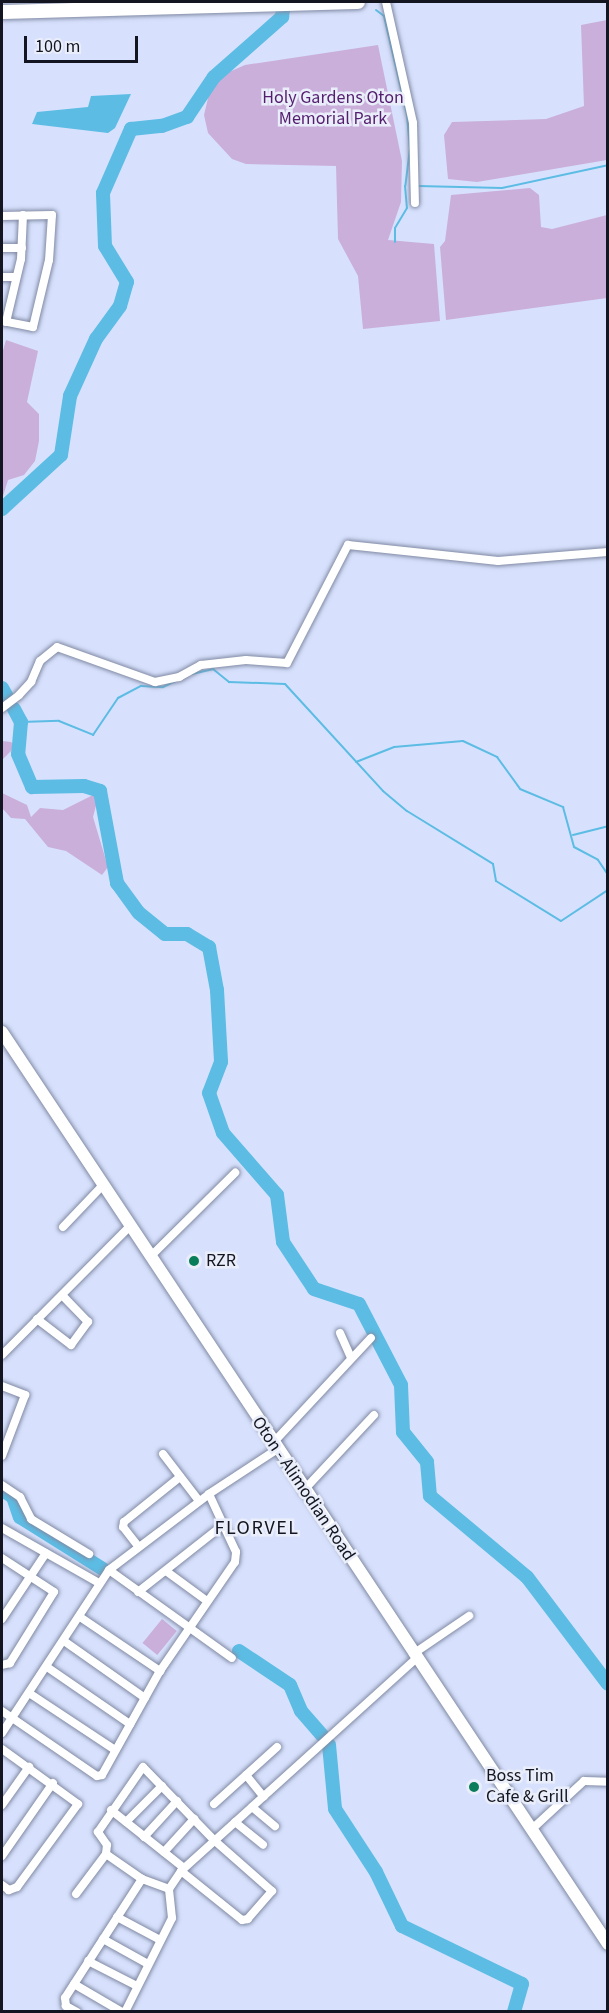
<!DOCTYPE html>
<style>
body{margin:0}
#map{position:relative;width:609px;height:2013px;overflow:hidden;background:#d7e1fd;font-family:"Source Sans 3",sans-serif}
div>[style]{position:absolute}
.green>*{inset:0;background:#caafdb;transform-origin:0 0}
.water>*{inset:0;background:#5cbce4}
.stream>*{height:2px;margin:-1px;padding:0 1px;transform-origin:1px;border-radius:1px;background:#5cbce4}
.river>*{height:14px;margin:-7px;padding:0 7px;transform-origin:7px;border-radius:7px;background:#5cbce4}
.roads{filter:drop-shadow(0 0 2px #818aa3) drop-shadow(0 0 2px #818aa3)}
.minor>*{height:8px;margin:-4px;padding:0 4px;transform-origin:4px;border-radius:4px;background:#fff}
.secondary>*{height:12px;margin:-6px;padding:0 6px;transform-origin:6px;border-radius:6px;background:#fff}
.primary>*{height:14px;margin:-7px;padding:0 7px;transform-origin:7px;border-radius:7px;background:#fff}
.dots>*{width:16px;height:16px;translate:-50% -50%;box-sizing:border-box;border:3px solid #eaeefa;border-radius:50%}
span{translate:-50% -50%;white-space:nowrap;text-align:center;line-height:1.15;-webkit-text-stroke:5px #eaeefa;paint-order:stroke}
.park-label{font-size:18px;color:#541d6e}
.poi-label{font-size:18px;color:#131620}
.left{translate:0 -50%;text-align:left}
.street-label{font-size:18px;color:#131620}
.neighbourhood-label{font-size:20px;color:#131620;letter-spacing:1.5px}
.frame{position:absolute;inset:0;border:3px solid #131620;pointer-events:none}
.scale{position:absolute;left:24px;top:36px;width:114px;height:27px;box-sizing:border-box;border:3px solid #131620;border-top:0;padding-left:8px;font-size:18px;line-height:21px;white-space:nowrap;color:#131620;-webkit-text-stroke:4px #eaeefa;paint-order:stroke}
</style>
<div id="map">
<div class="green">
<div style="clip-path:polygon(607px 20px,607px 160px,477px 182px,448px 179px,444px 135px,452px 122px,546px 119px,584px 106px,581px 25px)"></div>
<div style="clip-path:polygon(378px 45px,402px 161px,401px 202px,388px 240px,434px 244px,440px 321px,363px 329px,358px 276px,338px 239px,336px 166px,246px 164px,232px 159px,208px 133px,204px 115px,209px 94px,222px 75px,245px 65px)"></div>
<div style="clip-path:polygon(530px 188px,539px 195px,541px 227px,552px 229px,607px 215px,607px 298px,446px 320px,440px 247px,445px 241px,451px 195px)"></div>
<div style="clip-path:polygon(6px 340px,38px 351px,27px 402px,39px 414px,39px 441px,35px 461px,24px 475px,8px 480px,3px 496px,2px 354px)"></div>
<div style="clip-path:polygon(2px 741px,11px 742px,15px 747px,2px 760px)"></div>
<div style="clip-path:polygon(2px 793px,27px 805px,31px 817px,40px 808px,63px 810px,95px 794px,98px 798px,93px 817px,108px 867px,102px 875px,66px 851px,48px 847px,25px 819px,11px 818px,2px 808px)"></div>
<div style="left:162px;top:1619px;width:19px;height:31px;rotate:39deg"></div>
</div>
<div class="water">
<div style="clip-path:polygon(131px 94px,115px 128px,108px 133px,32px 124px,37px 112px,88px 107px,91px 96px)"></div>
</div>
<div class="stream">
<div style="left:376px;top:10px;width:10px;rotate:37deg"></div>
<div style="left:384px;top:16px;width:102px;rotate:76.9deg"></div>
<div style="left:407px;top:115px;width:33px;rotate:85deg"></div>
<div style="left:410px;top:148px;width:38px;rotate:97deg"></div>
<div style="left:405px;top:186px;width:22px;rotate:85deg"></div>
<div style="left:407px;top:208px;width:23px;rotate:121deg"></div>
<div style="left:395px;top:228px;width:14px;rotate:90deg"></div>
<div style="left:418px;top:186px;width:84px;rotate:1.4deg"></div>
<div style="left:502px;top:188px;width:108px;rotate:-12.2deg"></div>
<div style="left:192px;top:674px;width:22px;rotate:-13deg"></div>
<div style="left:213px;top:669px;width:21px;rotate:39deg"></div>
<div style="left:229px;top:682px;width:56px;rotate:2deg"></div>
<div style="left:285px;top:684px;width:145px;rotate:47.5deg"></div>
<div style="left:383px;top:791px;width:31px;rotate:40deg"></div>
<div style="left:407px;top:811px;width:101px;rotate:31.6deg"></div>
<div style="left:493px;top:864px;width:17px;rotate:80deg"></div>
<div style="left:496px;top:881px;width:76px;rotate:31.6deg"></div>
<div style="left:561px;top:921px;width:56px;rotate:-33.4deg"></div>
<div style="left:21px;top:722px;width:38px;rotate:-2deg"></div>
<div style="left:59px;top:721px;width:37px;rotate:22deg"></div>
<div style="left:93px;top:735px;width:45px;rotate:-56deg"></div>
<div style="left:118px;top:698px;width:26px;rotate:-28deg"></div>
<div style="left:141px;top:686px;width:22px;rotate:3deg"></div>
<div style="left:163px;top:687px;width:14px;rotate:-25deg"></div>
<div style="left:356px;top:762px;width:41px;rotate:-21.5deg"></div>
<div style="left:394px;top:747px;width:69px;rotate:-5deg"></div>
<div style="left:463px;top:741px;width:38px;rotate:25deg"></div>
<div style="left:497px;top:757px;width:39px;rotate:54deg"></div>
<div style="left:520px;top:789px;width:47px;rotate:22.7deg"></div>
<div style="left:563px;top:807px;width:41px;rotate:74.6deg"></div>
<div style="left:574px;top:847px;width:27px;rotate:28deg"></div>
<div style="left:598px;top:860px;width:18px;rotate:56deg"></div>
<div style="left:573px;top:835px;width:36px;rotate:-14deg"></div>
</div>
<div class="river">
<div style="left:2px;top:509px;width:80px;rotate:-42.5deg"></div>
<div style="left:61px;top:455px;width:60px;rotate:-81.3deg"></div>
<div style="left:70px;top:396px;width:63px;rotate:-65.5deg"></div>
<div style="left:96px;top:339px;width:41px;rotate:-54deg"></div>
<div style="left:120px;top:306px;width:25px;rotate:-74deg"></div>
<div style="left:127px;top:282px;width:42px;rotate:-121.4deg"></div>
<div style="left:105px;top:246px;width:53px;rotate:-92.2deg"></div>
<div style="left:103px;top:193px;width:70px;rotate:-66.4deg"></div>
<div style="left:131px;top:129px;width:31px;rotate:-6deg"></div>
<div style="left:162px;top:126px;width:27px;rotate:-20deg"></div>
<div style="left:187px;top:117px;width:48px;rotate:-56deg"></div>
<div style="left:214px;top:77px;width:91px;rotate:-41.4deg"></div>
<div style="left:282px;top:17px;width:15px;rotate:-82deg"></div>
<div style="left:2px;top:688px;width:10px;rotate:61deg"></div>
<div style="left:14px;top:709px;width:15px;rotate:62deg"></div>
<div style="left:21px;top:722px;width:32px;rotate:95deg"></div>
<div style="left:18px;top:754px;width:36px;rotate:67deg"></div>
<div style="left:32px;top:787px;width:52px;rotate:-1.1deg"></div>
<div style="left:84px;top:786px;width:17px;rotate:17deg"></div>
<div style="left:100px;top:791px;width:94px;rotate:79.5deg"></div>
<div style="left:117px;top:883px;width:37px;rotate:54deg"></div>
<div style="left:139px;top:913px;width:33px;rotate:39deg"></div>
<div style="left:165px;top:934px;width:22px"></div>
<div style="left:187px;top:934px;width:26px;rotate:31deg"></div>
<div style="left:209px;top:947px;width:44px;rotate:79.5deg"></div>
<div style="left:217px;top:990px;width:72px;rotate:86.8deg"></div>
<div style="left:221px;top:1062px;width:33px;rotate:111deg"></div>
<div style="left:209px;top:1093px;width:42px;rotate:70.7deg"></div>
<div style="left:223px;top:1133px;width:82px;rotate:48.9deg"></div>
<div style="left:277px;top:1195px;width:47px;rotate:82.7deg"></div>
<div style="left:283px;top:1242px;width:56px;rotate:56.6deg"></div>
<div style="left:314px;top:1289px;width:47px;rotate:18.4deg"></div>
<div style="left:359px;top:1304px;width:91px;rotate:62.6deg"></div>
<div style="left:401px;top:1385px;width:47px;rotate:87.6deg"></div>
<div style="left:403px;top:1432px;width:38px;rotate:51deg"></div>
<div style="left:427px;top:1462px;width:34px;rotate:85deg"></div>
<div style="left:430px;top:1496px;width:126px;rotate:39.9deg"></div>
<div style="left:527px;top:1577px;width:134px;rotate:52.9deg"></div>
<div style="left:2px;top:1490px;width:13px;rotate:32deg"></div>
<div style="left:13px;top:1497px;width:21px;rotate:71deg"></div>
<div style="left:20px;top:1517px;width:98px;rotate:32.1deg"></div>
<div style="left:239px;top:1651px;width:61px;rotate:33.7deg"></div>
<div style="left:290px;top:1685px;width:28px;rotate:67deg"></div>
<div style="left:301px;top:1711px;width:32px;rotate:49deg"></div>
<div style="left:329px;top:1745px;width:64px;rotate:84.6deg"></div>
<div style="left:335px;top:1809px;width:75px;rotate:56.9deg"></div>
<div style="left:376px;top:1872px;width:60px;rotate:64.3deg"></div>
<div style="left:402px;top:1926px;width:133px;rotate:25.8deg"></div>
<div style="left:522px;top:1984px;width:29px;rotate:106deg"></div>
</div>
<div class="roads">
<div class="minor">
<div style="left:386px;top:2px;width:124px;rotate:77.4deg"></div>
<div style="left:413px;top:123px;width:80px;rotate:88.6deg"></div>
<div style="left:2px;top:216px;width:50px;rotate:-1.1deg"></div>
<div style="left:52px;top:215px;width:45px;rotate:93.8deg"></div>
<div style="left:49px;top:260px;width:69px;rotate:103.4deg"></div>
<div style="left:33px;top:327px;width:32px;rotate:-169deg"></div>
<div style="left:2px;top:248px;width:20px"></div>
<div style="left:2px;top:277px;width:14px"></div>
<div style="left:6px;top:322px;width:65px;rotate:-76.6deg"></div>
<div style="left:21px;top:259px;width:44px;rotate:-87.4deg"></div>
<div style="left:2px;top:708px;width:21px;rotate:-37deg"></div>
<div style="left:19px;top:695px;width:18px;rotate:-47deg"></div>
<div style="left:31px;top:682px;width:23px;rotate:-67deg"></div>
<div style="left:40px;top:661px;width:22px;rotate:-39deg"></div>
<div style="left:57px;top:647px;width:104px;rotate:19.7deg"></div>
<div style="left:155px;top:682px;width:25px;rotate:-12deg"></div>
<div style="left:179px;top:677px;width:25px;rotate:-29deg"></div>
<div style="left:201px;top:665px;width:45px;rotate:-6.3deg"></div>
<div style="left:246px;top:660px;width:41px;rotate:4.2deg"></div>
<div style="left:287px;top:663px;width:133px;rotate:-62.7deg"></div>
<div style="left:348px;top:545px;width:151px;rotate:6.1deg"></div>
<div style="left:498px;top:561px;width:110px;rotate:-4.7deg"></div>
<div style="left:63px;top:1227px;width:58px;rotate:-46.4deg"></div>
<div style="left:150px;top:1257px;width:120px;rotate:-44.7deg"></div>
<div style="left:37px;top:1319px;width:43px;rotate:37.4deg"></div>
<div style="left:71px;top:1345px;width:29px;rotate:-54deg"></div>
<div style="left:88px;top:1322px;width:37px;rotate:-134deg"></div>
<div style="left:340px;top:1333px;width:27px;rotate:66deg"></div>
<div style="left:2px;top:1355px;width:182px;rotate:-45.2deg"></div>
<div style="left:2px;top:1386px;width:25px;rotate:21deg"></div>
<div style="left:25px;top:1395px;width:65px;rotate:110.7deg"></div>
<div style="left:272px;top:1444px;width:145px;rotate:-47deg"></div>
<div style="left:163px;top:1454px;width:59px;rotate:52.5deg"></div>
<div style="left:2px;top:1485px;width:22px;rotate:34deg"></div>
<div style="left:20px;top:1497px;width:25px;rotate:63deg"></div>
<div style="left:31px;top:1519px;width:68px;rotate:31.1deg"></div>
<div style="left:303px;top:1491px;width:104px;rotate:-46.9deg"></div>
<div style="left:2px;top:1528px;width:109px;rotate:29.6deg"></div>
<div style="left:138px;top:1546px;width:24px;rotate:-128deg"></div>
<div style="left:123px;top:1527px;width:5px;rotate:-79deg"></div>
<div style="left:124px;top:1522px;width:72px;rotate:-38.8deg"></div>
<div style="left:2px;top:1558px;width:62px;rotate:33.2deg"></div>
<div style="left:54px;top:1592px;width:84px;rotate:121.8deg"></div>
<div style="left:10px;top:1663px;width:8px;rotate:166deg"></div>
<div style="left:109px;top:1570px;width:151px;rotate:35.6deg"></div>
<div style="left:166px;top:1571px;width:51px;rotate:36.2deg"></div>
<div style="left:138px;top:1592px;width:108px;rotate:-38.2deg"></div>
<div style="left:80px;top:1617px;width:97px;rotate:34deg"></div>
<div style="left:2px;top:1619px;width:79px;rotate:-56.3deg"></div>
<div style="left:64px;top:1641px;width:99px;rotate:35.1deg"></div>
<div style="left:413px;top:1654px;width:68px;rotate:-34.2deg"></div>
<div style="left:47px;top:1667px;width:101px;rotate:34.5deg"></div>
<div style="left:29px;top:1693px;width:103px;rotate:33.5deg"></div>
<div style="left:2px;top:1711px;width:115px;rotate:34.4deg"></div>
<div style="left:97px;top:1776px;width:5px;rotate:-11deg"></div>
<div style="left:102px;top:1775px;width:119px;rotate:-60.9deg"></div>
<div style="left:160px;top:1671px;width:132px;rotate:-55.5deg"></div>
<div style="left:235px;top:1562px;width:10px;rotate:-84deg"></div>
<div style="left:236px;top:1552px;width:64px;rotate:-115deg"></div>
<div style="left:2px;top:1733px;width:195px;rotate:-56.7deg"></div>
<div style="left:109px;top:1570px;width:126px;rotate:-37.2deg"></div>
<div style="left:209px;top:1494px;width:80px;rotate:-33.3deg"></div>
<div style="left:2px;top:1749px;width:94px;rotate:35.9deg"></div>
<div style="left:78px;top:1804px;width:103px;rotate:126.3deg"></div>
<div style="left:17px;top:1887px;width:9px;rotate:159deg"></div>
<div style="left:9px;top:1890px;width:9px;rotate:-144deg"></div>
<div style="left:246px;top:1775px;width:28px;rotate:51deg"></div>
<div style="left:214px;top:1804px;width:85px;rotate:-42.1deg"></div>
<div style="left:2px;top:1805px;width:47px;rotate:-54.6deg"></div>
<div style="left:252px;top:1807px;width:30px;rotate:40deg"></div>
<div style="left:111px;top:1810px;width:93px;rotate:38.5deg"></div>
<div style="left:126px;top:1822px;width:51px;rotate:-45deg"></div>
<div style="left:235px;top:1822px;width:36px;rotate:39deg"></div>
<div style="left:531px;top:1830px;width:72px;rotate:-42.8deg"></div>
<div style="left:584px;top:1781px;width:24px;rotate:2deg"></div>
<div style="left:144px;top:1837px;width:49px;rotate:-47.5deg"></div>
<div style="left:164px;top:1852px;width:45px;rotate:-47.7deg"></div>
<div style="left:106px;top:1854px;width:44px;rotate:34.8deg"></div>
<div style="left:142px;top:1879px;width:29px;rotate:20deg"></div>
<div style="left:2px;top:1856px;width:89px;rotate:-55.1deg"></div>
<div style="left:76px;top:1894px;width:50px;rotate:-53.1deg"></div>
<div style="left:106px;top:1854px;width:9px;rotate:-84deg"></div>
<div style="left:107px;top:1845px;width:16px;rotate:-125deg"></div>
<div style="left:98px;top:1832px;width:79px;rotate:-55.3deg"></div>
<div style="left:143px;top:1767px;width:103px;rotate:45.8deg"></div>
<div style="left:215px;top:1841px;width:76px;rotate:41.3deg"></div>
<div style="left:272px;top:1891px;width:37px;rotate:131deg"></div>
<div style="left:248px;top:1919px;width:6px;rotate:171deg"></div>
<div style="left:242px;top:1920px;width:78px;rotate:-141.2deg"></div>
<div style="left:117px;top:1917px;width:49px;rotate:28.1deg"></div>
<div style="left:103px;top:1939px;width:51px;rotate:29.1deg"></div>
<div style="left:88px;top:1961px;width:55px;rotate:27deg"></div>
<div style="left:74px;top:1984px;width:56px;rotate:30.3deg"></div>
<div style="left:77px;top:2012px;width:13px;rotate:-151deg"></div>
<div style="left:66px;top:2006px;width:8px;rotate:-97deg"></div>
<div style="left:65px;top:1998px;width:142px;rotate:-57.1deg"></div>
<div style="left:125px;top:2012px;width:105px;rotate:-63.4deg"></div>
<div style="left:172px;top:1918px;width:29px;rotate:-96deg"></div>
<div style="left:169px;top:1889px;width:22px;rotate:-56deg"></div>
<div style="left:181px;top:1871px;width:316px;rotate:-42.1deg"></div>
</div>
<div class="secondary">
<div style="left:2px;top:1032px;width:1095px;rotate:56.4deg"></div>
</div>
<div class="primary">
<div style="left:2px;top:12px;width:356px;rotate:-1.6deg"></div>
</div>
</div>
<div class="dots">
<div style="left:194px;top:1261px;background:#097d59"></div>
<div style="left:474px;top:1787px;background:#097d59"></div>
</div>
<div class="park-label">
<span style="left:333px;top:109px">Holy Gardens Oton<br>Memorial Park</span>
</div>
<div class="poi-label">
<span class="left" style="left:206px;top:1261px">RZR</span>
<span class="left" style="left:486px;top:1787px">Boss Tim<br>Cafe &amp; Grill</span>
</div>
<div class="street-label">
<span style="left:303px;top:1489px;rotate:56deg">Oton - Alimodian Road</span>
</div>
<div class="neighbourhood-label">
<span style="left:257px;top:1528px">FLORVEL</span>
</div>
<div class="frame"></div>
<div class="scale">100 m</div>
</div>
